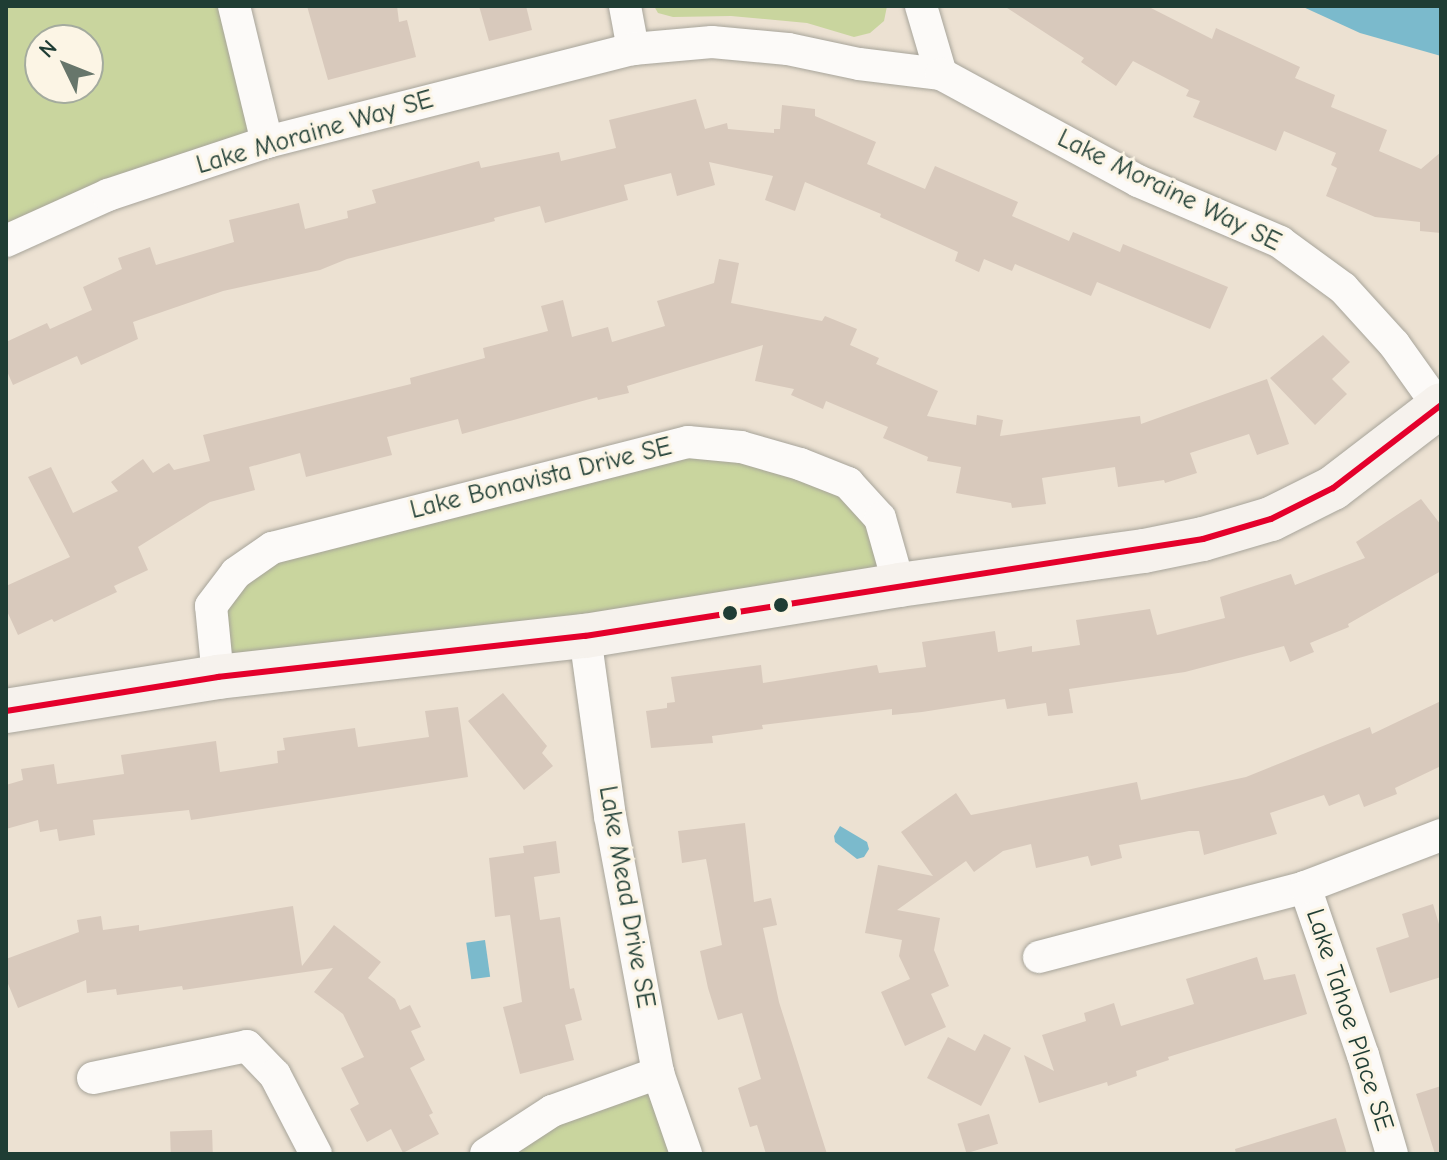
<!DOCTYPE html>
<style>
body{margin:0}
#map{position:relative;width:1447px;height:1160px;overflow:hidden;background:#ece1d2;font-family:"Comic Neue",sans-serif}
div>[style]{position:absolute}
.green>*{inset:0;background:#c9d59e}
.water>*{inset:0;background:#7bbacc;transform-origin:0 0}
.building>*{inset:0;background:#d8c9bc;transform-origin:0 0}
.roads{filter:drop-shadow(0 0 2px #a7a49a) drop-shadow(0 0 2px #a7a49a)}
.street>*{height:32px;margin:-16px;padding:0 16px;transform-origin:16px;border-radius:16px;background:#fcfaf8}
.secondary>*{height:44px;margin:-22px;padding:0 22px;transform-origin:22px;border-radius:22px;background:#f6f2ed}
.bus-1>*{height:6px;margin:-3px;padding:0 3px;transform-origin:3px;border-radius:3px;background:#e4002b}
.dots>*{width:22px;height:22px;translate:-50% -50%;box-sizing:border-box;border:4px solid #fcf5e5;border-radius:50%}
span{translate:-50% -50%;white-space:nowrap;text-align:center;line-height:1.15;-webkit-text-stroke:6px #fcf5e5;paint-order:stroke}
.street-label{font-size:26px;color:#1f3d34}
.frame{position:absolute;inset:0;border:8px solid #1f3d34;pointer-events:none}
.north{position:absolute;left:24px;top:24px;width:80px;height:80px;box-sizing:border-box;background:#fcf5e5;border:2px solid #a4ab9e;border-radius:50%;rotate:313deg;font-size:22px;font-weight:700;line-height:32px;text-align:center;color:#1f3d34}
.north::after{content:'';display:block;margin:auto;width:28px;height:36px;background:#67766b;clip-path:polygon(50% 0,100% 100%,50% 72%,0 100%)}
</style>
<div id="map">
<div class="green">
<div style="clip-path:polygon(evenodd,6px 6px,234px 6px,267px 142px,6px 241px,6px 6px,40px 40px,88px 40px,88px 88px,40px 88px,40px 40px)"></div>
<div style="clip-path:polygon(654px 6px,887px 6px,884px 21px,870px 33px,854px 37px,807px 23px,731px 16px,673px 17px,658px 13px)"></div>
<div style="clip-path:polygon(688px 442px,848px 483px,899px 585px,218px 677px,211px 606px,236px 573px)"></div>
<div style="clip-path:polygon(658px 1073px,686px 1154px,496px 1154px)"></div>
</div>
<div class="water">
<div style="clip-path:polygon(1301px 6px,1441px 6px,1441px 56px,1360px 33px)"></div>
<div style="clip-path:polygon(840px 826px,867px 842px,869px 849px,864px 857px,857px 859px,835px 842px,834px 836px)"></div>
<div style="left:485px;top:940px;width:37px;height:19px;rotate:82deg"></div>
</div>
<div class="building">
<div style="clip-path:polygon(307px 6px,397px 6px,399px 22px,407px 20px,416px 57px,328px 80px)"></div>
<div style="clip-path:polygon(479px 6px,526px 6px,532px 30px,489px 41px)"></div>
<div style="clip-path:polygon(1004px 6px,1147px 6px,1212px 39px,1216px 28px,1300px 67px,1295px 78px,1335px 95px,1331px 107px,1387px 130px,1379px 151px,1421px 169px,1441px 152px,1441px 233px,1420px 231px,1420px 222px,1375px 217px,1326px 196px,1337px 168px,1331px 165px,1336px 153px,1284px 131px,1276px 151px,1193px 117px,1200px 101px,1186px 96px,1189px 90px,1133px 61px,1116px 86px,1081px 62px,1084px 58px)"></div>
<div style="clip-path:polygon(696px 99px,705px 129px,727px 123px,728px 129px,774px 133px,774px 129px,780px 129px,782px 105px,815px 109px,815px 116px,876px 142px,867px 164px,925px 189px,935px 166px,1018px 202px,1012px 216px,1069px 241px,1073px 232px,1120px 252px,1123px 244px,1228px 287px,1210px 329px,1097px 282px,1091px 296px,1015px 264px,1012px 271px,984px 259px,979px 272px,955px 261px,958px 252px,880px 217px,881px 214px,805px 182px,795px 211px,765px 200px,773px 176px,709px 162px,715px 185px,677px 196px,671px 173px,624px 185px,628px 200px,545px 223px,540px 206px,494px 218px,495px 221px,347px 259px,320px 270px,223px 291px,133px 322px,138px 339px,81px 365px,77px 356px,13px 385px,6px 369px,6px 342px,47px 323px,50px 329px,92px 310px,83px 287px,122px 269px,118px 258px,150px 247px,156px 265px,234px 242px,229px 220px,299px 203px,305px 229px,348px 218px,347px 211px,376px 203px,372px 190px,479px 161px,481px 168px,559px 152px,561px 161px,616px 148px,609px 120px)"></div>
<div style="clip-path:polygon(719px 259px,739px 263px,731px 303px,822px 321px,825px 316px,857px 329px,850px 345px,879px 358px,876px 364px,938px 391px,927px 416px,976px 425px,977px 415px,1003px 420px,1000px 436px,1140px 416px,1141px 424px,1267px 379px,1289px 444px,1257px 455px,1249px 434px,1243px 436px,1190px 453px,1197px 473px,1165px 483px,1164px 480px,1118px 487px,1115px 467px,1042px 478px,1046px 504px,1012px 508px,1011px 503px,956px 493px,961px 467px,927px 461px,928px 457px,883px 438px,888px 427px,826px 401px,823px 409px,791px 395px,794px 389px,755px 381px,763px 345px,627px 386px,629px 393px,598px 400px,597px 397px,462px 434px,458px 419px,387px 437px,392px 455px,306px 477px,300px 453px,249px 467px,255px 490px,210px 502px,138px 547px,148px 570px,114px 586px,117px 592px,54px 622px,52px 619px,18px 635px,6px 609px,6px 586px,70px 557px,28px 477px,51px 467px,73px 513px,118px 491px,111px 482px,143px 459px,153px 473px,169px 463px,174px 470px,210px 461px,203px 435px,411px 384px,410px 378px,485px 358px,483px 348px,548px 331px,541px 306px,563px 300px,572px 337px,608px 327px,612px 342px,665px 326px,657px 301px,714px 283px)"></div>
<div style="clip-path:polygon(1323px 335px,1350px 362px,1332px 379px,1347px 394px,1315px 425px,1270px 378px)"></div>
<div style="clip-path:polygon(1421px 499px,1441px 525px,1441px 571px,1348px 624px,1349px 627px,1310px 643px,1314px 652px,1290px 662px,1284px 646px,1185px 672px,1069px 689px,1073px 713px,1048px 716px,1046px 703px,1007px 709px,1005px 699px,922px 712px,892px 715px,892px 709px,762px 725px,763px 729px,712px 736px,713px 743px,651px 748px,646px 711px,667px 708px,667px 703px,675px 702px,671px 677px,761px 665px,763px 683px,877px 665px,879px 673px,926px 667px,922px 642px,995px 631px,998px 652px,1032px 646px,1032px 652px,1080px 645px,1076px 620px,1150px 609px,1157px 635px,1225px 618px,1220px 597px,1291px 574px,1295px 585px,1365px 558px,1356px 542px)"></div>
<div style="clip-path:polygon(503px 693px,547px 746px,542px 753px,553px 766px,524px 790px,468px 721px)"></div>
<div style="clip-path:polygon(1441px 701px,1441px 766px,1395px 788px,1397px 794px,1364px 807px,1359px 794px,1329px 806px,1324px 795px,1270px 813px,1277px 834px,1204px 855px,1199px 831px,1189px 831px,1119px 845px,1122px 858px,1091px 866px,1088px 856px,1036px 868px,1031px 844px,1003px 851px,974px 872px,966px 861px,897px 910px,940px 918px,934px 950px,949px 986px,931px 994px,946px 1027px,905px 1046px,881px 992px,910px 979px,899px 956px,902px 940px,865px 933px,878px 865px,933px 876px,901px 832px,956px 793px,971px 815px,1137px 782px,1141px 800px,1246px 777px,1370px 727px,1372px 734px)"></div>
<div style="clip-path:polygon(458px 707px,468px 777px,191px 820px,189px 810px,93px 820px,95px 835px,59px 841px,57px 829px,40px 832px,38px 820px,6px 829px,6px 785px,23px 780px,21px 769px,54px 764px,57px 784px,124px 774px,121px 755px,216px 741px,220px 772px,278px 763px,277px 751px,285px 750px,283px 738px,355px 728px,358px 747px,429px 737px,425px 711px)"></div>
<div style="clip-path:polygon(745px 823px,754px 902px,771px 898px,777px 925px,763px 928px,779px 1002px,827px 1154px,766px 1154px,757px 1125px,750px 1127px,738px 1088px,761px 1079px,742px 1013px,718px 1020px,708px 988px,700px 951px,722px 945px,706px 859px,682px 863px,678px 831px)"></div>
<div style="clip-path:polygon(556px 841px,560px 873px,534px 877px,540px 920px,560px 917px,570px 989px,574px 988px,582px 1020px,565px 1025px,574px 1060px,520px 1074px,503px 1007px,522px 1002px,510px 915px,495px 917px,489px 858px,524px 853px,523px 846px)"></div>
<div style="clip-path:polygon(1433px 904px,1441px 931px,1441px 977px,1390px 993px,1376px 948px,1409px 937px,1402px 914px)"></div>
<div style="clip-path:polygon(293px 906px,302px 966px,334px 925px,381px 962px,368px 978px,395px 999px,400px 1010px,410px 1005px,421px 1027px,411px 1031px,425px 1060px,410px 1068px,433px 1113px,429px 1115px,439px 1134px,403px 1153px,391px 1129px,367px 1142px,350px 1109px,359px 1104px,341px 1068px,364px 1057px,343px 1014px,314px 992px,333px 968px,183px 990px,182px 986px,117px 995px,116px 989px,87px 993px,86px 980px,18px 1008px,6px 979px,6px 959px,79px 932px,77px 920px,101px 916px,103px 930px,139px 925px,139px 931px)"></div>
<div style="clip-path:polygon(1257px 957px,1264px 980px,1295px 974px,1307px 1014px,1168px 1057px,1169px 1060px,1136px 1071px,1137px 1076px,1108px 1086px,1107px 1082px,1039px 1103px,1024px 1055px,1054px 1071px,1042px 1035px,1086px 1021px,1084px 1013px,1114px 1003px,1121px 1026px,1194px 1004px,1186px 979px)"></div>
<div style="clip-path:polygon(984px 1034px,1011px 1048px,981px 1106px,927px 1078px,948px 1037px,975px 1051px)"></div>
<div style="clip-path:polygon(1441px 1086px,1441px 1154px,1435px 1154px,1416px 1094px)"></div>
<div style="left:989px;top:1114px;width:31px;height:33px;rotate:73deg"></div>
<div style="clip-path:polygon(1336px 1118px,1347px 1154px,1236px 1154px,1235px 1149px)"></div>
<div style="left:212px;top:1130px;width:24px;height:42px;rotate:88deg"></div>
</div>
<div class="roads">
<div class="street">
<div style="left:234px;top:6px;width:140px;rotate:76.4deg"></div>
<div style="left:625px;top:6px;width:44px;rotate:79.5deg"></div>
<div style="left:921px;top:6px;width:71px;rotate:73.6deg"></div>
<div style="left:6px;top:241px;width:112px;rotate:-24.3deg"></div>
<div style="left:108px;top:195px;width:168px;rotate:-18.4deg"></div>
<div style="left:267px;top:142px;width:378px;rotate:-14.3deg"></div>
<div style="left:633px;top:49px;width:79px;rotate:-5.1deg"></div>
<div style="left:712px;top:42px;width:76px;rotate:5.3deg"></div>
<div style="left:788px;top:49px;width:73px;rotate:11.9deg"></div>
<div style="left:859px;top:64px;width:83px;rotate:7deg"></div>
<div style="left:941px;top:74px;width:224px;rotate:28.5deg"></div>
<div style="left:1138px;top:181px;width:155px;rotate:23.2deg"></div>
<div style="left:1280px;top:242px;width:78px;rotate:36.1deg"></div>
<div style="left:1343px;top:288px;width:76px;rotate:47.7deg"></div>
<div style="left:1394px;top:344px;width:77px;rotate:54.5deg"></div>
<div style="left:585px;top:636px;width:182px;rotate:82.1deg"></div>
<div style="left:610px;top:816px;width:261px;rotate:79.4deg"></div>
<div style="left:658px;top:1073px;width:86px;rotate:70.9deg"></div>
<div style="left:218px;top:677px;width:71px;rotate:-95.6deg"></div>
<div style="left:211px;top:606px;width:41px;rotate:-52.9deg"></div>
<div style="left:236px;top:573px;width:44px;rotate:-34.8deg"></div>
<div style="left:272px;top:548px;width:429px;rotate:-14.3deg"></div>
<div style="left:688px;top:442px;width:53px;rotate:5.4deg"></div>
<div style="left:741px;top:447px;width:61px;rotate:16.1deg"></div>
<div style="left:800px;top:464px;width:52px;rotate:21.6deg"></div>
<div style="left:848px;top:483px;width:47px;rotate:47.6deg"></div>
<div style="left:880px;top:518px;width:70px;rotate:74.2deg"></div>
<div style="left:1305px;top:887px;width:178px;rotate:71deg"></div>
<div style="left:1363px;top:1055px;width:103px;rotate:73.7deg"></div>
<div style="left:1039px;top:957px;width:275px;rotate:-14.7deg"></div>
<div style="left:1305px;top:887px;width:146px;rotate:-20.9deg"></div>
<div style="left:93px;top:1078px;width:157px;rotate:-11.7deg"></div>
<div style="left:247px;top:1046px;width:40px;rotate:46deg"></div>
<div style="left:275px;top:1075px;width:89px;rotate:62.6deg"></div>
<div style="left:486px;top:1154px;width:79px;rotate:-33.1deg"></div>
<div style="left:552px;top:1111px;width:113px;rotate:-19.7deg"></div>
</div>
<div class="secondary">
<div style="left:6px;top:711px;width:215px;rotate:-9.1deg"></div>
<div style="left:218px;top:677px;width:369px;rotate:-6.4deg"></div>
<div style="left:585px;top:636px;width:318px;rotate:-9.2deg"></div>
<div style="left:899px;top:585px;width:247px;rotate:-7.9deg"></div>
<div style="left:1144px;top:551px;width:60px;rotate:-11.5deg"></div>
<div style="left:1203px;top:539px;width:71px;rotate:-16.4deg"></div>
<div style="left:1271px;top:519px;width:69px;rotate:-26.6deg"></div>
<div style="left:1333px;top:488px;width:136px;rotate:-37.5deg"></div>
</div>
</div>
<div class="bus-1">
<div style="left:6px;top:711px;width:215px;rotate:-9.1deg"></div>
<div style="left:218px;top:677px;width:369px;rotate:-6.4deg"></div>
<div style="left:585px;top:636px;width:626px;rotate:-8.92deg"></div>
<div style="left:1203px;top:539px;width:71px;rotate:-16.4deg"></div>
<div style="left:1271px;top:519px;width:69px;rotate:-26.6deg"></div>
<div style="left:1333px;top:488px;width:136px;rotate:-37.5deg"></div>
</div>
<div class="dots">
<div style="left:781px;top:605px;background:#1f3d34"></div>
<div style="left:730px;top:613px;background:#1f3d34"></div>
</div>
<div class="street-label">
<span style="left:315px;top:133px;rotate:-16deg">Lake Moraine Way SE</span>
<span style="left:1169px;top:191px;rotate:26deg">Lake Moraine Way SE</span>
<span style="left:541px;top:479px;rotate:-14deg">Lake Bonavista Drive SE</span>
<span style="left:626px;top:897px;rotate:80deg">Lake Mead Drive SE</span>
<span style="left:1349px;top:1020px;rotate:72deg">Lake Tahoe Place SE</span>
</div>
<div class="frame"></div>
<div class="north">N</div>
</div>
